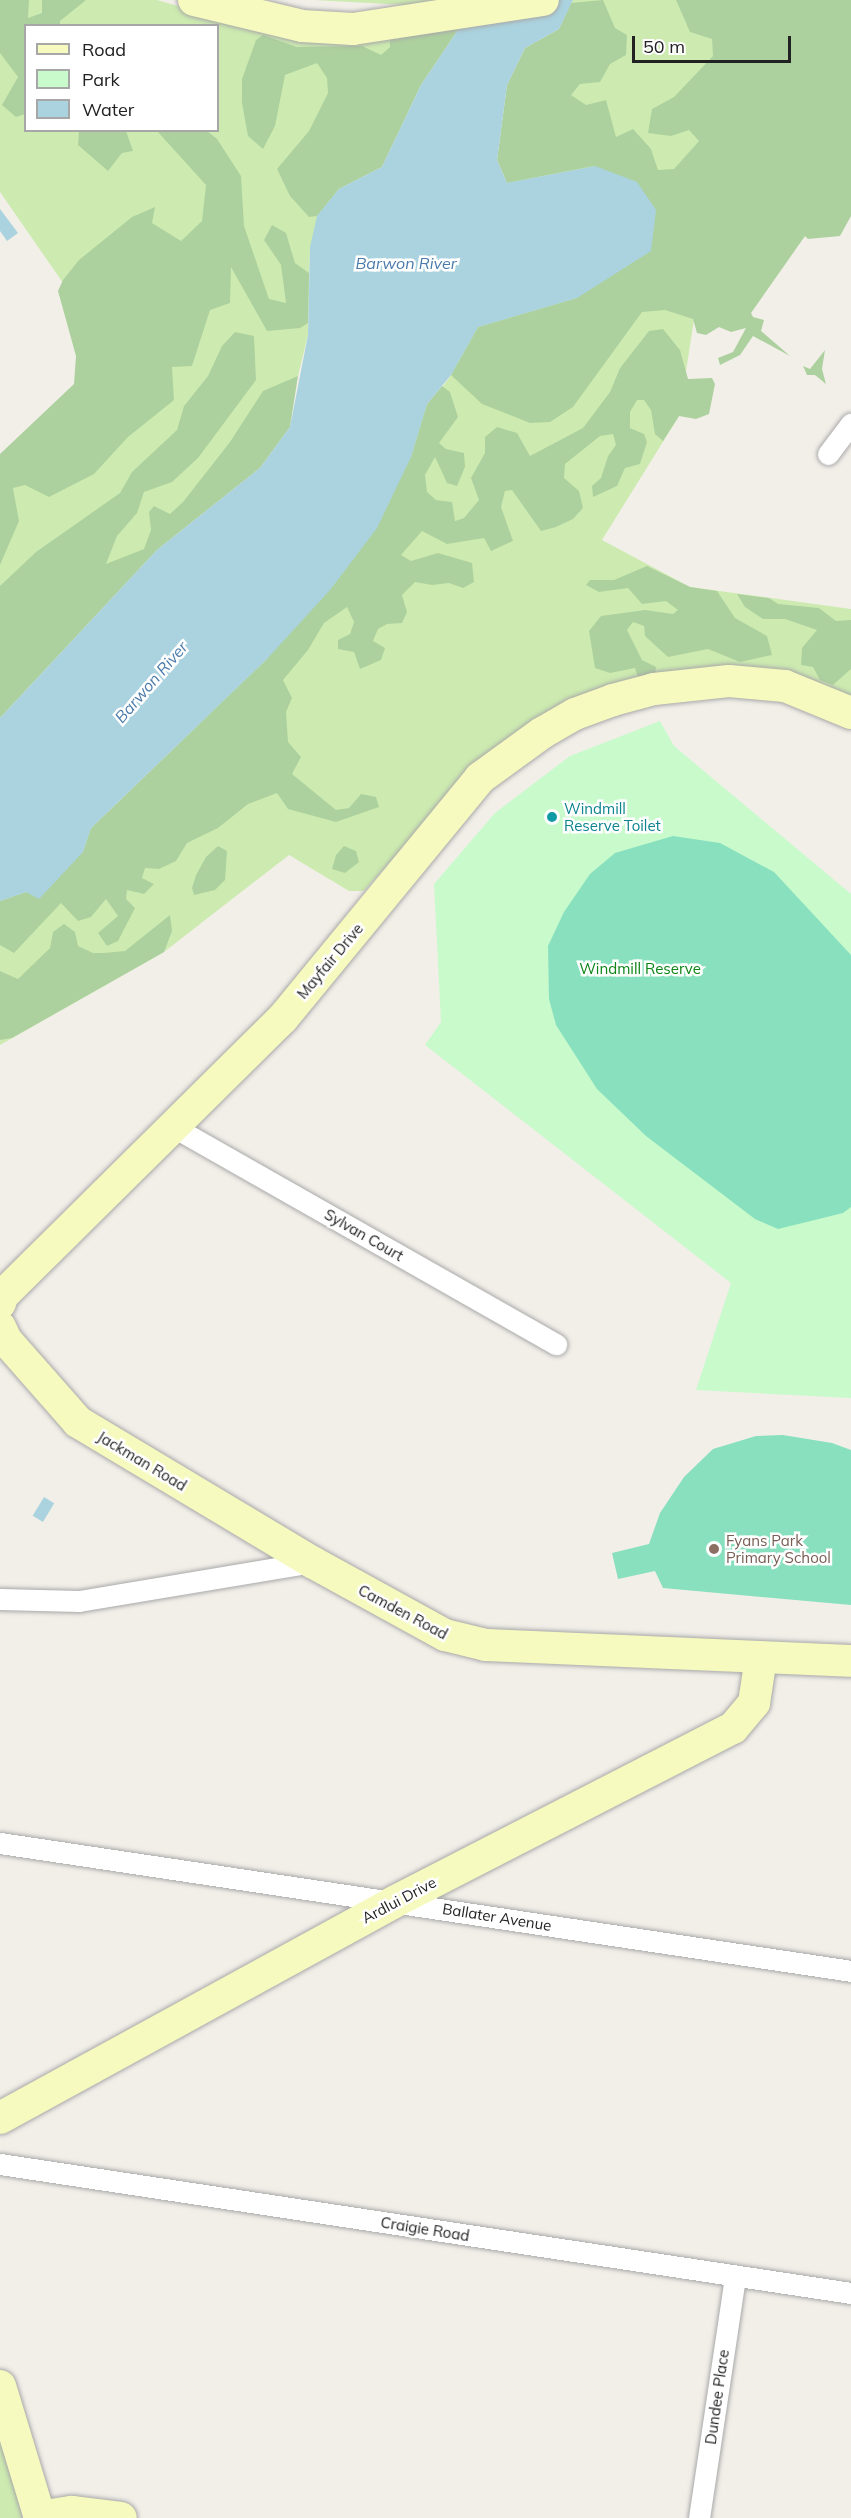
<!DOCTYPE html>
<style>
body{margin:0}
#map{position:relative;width:851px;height:2518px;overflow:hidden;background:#f2efe9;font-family:Mulish,sans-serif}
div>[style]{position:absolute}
.grass>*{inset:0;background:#cdebb0}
.forest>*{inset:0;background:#add19e}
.park>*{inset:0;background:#c8facc}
.pitch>*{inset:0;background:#88e0be}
.water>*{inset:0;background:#aad3df;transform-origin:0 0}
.roads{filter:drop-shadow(0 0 2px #a9a9a9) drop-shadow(0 0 2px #a9a9a9)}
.street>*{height:21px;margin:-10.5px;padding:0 10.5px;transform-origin:10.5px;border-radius:10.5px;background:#fff}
.secondary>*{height:32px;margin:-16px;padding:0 16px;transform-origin:16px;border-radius:16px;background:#f7fabf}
.dots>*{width:16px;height:16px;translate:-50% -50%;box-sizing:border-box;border:3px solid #fff;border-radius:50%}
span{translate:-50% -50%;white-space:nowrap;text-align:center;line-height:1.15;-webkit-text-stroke:5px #fff;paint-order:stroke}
.culture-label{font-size:15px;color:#0d838f}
.left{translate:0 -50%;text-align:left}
.street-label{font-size:15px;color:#222}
.park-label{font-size:15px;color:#0c8416}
.education-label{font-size:15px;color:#785e54}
.water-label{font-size:16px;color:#4a7aab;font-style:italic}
.legend{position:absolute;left:24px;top:24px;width:195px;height:108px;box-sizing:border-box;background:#fff;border:2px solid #a7a7a7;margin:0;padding:8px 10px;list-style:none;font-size:18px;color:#222}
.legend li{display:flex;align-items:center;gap:12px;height:30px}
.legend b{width:30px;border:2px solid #a7a7a7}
.scale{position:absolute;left:632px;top:36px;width:159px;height:27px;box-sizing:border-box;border:3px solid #222;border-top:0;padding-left:8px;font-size:18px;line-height:21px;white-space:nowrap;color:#222;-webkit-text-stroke:4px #fff;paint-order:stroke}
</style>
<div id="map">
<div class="grass">
<div style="clip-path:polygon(evenodd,0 0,157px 0,212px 16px,412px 30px,310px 247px,308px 335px,298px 376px,0 718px,0 485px,122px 368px,0 192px,0 0,26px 26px,218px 26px,218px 130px,26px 130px,26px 26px)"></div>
<div style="clip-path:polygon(314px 0,466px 0,443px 7px)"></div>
<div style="clip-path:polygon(573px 0,851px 0,851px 183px,801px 241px,745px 321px,694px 320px,679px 416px,602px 540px,690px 587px,851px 609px,851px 701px,705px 673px,466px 776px,364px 891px,349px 891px,289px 855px,164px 952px,0 1045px,0 901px,26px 892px,190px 733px,451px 375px,507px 183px,559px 29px)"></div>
<div style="clip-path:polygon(0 2428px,13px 2474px,22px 2518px,0 2518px)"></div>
</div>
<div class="forest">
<div style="clip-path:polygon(0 0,29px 0,28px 18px,42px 13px,42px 0,86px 0,60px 21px,60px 25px,26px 26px,25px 114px,16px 117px,2px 105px,18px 77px,0 53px)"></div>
<div style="clip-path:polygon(603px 0,615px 28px,627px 35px,626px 55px,610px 64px,600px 82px,580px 84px,571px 95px,586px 105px,606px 100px,616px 137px,633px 129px,651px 149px,658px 170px,674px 169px,699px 141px,689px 130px,671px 136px,648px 133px,652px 109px,674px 97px,713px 56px,712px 39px,690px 32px,676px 0,851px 0,851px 216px,840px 236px,808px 239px,805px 236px,751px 313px,753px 317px,764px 320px,761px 331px,790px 356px,753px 336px,740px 355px,720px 365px,718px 358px,733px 352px,746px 328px,731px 332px,719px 327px,706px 335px,697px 333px,693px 319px,665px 310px,642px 312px,573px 407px,550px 422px,530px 423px,482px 404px,451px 375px,478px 327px,577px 298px,594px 166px,507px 183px,497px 160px,507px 85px,525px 48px,559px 29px,571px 3px)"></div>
<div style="clip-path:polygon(464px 21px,421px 85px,382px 167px,339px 189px,317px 216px,309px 217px,290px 196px,277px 169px,309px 131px,328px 93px,327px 78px,317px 63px,285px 75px,275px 126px,263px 149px,248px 136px,242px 103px,242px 79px,256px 40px,263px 35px,297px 47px,362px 46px,381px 55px,390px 47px,390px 37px)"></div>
<div style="clip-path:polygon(79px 131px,126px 131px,133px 151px,122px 153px,108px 171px,78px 145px)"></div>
<div style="clip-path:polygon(157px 131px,207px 131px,217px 139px,241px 176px,244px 226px,269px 299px,286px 303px,281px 265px,264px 240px,272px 225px,286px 233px,295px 263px,309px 273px,308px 323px,300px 328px,267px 331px,231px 267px,230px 303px,210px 310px,192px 366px,172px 367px,174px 400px,128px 437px,94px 474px,49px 497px,25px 485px,13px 488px,19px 521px,0 565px,0 454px,74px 384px,76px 356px,58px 291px,63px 280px,79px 260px,132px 217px,155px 207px,152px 223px,181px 241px,202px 221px,206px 185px)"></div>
<div style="clip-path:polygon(663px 329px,680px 350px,688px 379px,712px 378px,715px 384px,709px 414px,696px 419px,679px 416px,663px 441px,655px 434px,651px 410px,644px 400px,637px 400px,630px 412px,630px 428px,644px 434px,647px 442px,640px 464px,625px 468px,617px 486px,593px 497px,592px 486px,601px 478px,608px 456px,616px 445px,613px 434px,600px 436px,565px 464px,564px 478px,579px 491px,583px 508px,573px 519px,556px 527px,541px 531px,512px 490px,505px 491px,501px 507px,513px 541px,491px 551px,484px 538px,447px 544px,422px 531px,401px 555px,411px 561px,438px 553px,472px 563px,474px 582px,463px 588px,449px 583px,432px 585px,415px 582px,402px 595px,407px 612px,402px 623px,387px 624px,378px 629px,373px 641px,385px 648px,381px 660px,360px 669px,354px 652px,338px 649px,338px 640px,350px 634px,354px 622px,347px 607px,324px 623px,308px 650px,283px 680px,292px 698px,286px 712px,288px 742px,301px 757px,292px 774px,336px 810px,349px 808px,361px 794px,376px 797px,379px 807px,336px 822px,288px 809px,277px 793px,248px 804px,218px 828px,187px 843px,176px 861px,159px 869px,145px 868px,142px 878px,154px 884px,144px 894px,127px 890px,126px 899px,135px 908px,118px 941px,107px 946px,98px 933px,118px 916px,106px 899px,91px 917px,78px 921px,61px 903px,14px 953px,0 945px,0 901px,26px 892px,83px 852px,91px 828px,266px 660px,411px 457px,427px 404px,442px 386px,450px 392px,458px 417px,439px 443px,446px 449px,464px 453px,465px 467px,457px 486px,447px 483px,435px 457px,425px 475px,427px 492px,436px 500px,452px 502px,455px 521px,464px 518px,479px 500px,471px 478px,485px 453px,485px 437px,497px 427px,517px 433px,530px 456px,583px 428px,610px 392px,620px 368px,649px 331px)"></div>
<div style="clip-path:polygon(235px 332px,254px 336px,256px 380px,198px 458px,172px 482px,144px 492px,137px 513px,117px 536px,106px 564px,144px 549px,151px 530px,149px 512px,154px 506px,170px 514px,183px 502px,230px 442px,263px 391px,298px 376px,290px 427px,260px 468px,157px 550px,0 718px,0 586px,36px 552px,120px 493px,132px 472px,177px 430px,184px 406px,208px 376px,222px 346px)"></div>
<div style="clip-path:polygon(825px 350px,822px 369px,826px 384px,815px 375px,807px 375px,803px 366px,810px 369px)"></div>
<div style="clip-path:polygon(647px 566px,690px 587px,717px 591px,735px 618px,767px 636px,772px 655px,740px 662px,708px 649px,668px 657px,645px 636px,644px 626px,633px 622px,627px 630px,642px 660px,656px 667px,655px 675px,638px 678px,635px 668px,610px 673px,595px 668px,589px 631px,601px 616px,645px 610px,673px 614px,678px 610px,666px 601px,642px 604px,628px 588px,599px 592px,586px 585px,590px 580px,614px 580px)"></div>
<div style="clip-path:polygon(737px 594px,769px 598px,778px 604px,819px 608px,836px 621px,851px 620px,851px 669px,833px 685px,820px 680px,813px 667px,801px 665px,802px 648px,817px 630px,785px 619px,763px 619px,745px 607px)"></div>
<div style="clip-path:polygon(218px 846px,227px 851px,225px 880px,215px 890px,194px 895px,192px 888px,196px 875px,206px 857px)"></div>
<div style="clip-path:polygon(344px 846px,356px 851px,359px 862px,345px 873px,332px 869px,336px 855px)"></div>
<div style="clip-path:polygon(170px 915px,172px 931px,164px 952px,12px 1038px,0 1040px,0 971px,18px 979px,50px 948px,53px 932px,64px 924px,75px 932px,78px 946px,93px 953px,104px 953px,125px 951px)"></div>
</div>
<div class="park">
<div style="clip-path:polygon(660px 721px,674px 746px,851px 894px,851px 1398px,696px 1390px,731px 1283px,425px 1045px,441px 1022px,434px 884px,495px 813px,570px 756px)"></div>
</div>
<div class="pitch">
<div style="clip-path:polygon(673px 836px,720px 843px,774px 872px,851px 955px,851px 1207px,843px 1213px,778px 1229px,755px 1219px,646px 1136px,597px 1089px,556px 1025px,549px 999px,548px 946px,564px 912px,590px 874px,615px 853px)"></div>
<div style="clip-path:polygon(783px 1435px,832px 1443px,851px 1450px,851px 1605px,663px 1588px,655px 1571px,618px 1579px,612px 1553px,649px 1544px,660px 1513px,684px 1477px,713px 1449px,756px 1436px)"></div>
</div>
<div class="water">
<div style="clip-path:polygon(466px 0,573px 0,559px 29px,525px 48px,507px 85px,497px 160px,507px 183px,595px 166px,637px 182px,656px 210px,651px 251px,577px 298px,478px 327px,451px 375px,427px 404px,411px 457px,377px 528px,330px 590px,266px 660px,91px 828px,83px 852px,39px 899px,26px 892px,0 901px,0 718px,157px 550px,260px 468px,290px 427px,308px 335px,310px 247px,317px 216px,339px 189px,382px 167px,421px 85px,464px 21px)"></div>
<div style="clip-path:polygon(0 209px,18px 233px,7px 241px,0 231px)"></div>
<div style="left:44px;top:1497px;width:12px;height:22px;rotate:31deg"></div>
</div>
<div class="roads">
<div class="street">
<div style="left:828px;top:454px;width:38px;rotate:-53deg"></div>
<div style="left:172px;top:1126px;width:442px;rotate:29.6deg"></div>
<div style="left:0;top:1599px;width:79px;rotate:1.5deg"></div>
<div style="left:79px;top:1601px;width:236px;rotate:-9.5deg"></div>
<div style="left:0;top:1843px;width:861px;rotate:8.55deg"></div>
<div style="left:0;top:2164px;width:861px;rotate:8.62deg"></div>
<div style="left:699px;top:2518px;width:245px;rotate:-81.5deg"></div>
</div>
<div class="secondary">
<div style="left:194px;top:0;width:111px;rotate:13.5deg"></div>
<div style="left:302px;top:26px;width:51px;rotate:3.4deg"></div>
<div style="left:353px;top:29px;width:192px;rotate:-8.7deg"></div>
<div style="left:0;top:1303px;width:7px;rotate:-74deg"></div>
<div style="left:2px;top:1296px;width:395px;rotate:-44.7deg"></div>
<div style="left:283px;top:1018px;width:310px;rotate:-50.6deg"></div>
<div style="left:480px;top:778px;width:77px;rotate:-36deg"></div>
<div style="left:542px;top:733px;width:38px;rotate:-30deg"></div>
<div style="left:575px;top:714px;width:40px;rotate:-20.2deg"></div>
<div style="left:613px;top:700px;width:42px;rotate:-15deg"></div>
<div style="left:654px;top:689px;width:75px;rotate:-6.1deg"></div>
<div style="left:729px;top:681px;width:56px;rotate:5.1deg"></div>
<div style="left:785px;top:686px;width:71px;rotate:22.2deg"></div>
<div style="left:0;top:1327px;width:14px;rotate:65deg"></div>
<div style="left:6px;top:1340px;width:109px;rotate:48.7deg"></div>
<div style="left:78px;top:1422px;width:273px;rotate:30.9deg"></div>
<div style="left:312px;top:1562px;width:152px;rotate:28.8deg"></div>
<div style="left:445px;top:1635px;width:42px;rotate:13.7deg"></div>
<div style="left:486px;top:1645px;width:365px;rotate:2.5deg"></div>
<div style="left:0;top:2118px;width:449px;rotate:-28.7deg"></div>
<div style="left:394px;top:1902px;width:381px;rotate:-27.2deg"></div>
<div style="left:733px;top:1728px;width:33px;rotate:-50deg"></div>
<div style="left:754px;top:1703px;width:46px;rotate:-81.2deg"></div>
<div style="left:0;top:2386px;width:138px;rotate:73.1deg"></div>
<div style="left:39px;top:2517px;width:33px;rotate:-9deg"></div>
<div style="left:72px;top:2512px;width:49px;rotate:7deg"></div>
</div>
</div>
<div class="dots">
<div style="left:552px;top:817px;background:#0f9aa8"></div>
<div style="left:714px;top:1549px;background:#8d6e63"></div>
</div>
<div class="culture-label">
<span class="left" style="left:564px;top:817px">Windmill<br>Reserve Toilet</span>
</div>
<div class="street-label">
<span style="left:330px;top:961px;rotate:-50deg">Mayfair Drive</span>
<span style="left:364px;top:1235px;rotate:30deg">Sylvan Court</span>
<span style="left:142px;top:1461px;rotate:31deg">Jackman Road</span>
<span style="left:403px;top:1612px;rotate:28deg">Camden Road</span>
<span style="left:399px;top:1900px;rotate:-28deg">Ardlui Drive</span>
<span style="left:497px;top:1917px;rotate:9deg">Ballater Avenue</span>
<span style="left:425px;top:2229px;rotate:9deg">Craigie Road</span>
<span style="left:717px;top:2397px;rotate:-82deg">Dundee Place</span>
</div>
<div class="park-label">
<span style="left:640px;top:969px">Windmill Reserve</span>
</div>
<div class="education-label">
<span class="left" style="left:726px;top:1549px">Fyans Park<br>Primary School</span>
</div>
<div class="water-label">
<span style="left:406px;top:263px">Barwon River</span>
<span style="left:151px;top:682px;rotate:-49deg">Barwon River</span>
</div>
<ul class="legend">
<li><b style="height:8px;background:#f7fabf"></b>Road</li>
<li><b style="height:16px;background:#c8facc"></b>Park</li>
<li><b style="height:16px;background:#aad3df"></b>Water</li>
</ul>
<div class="scale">50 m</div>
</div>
